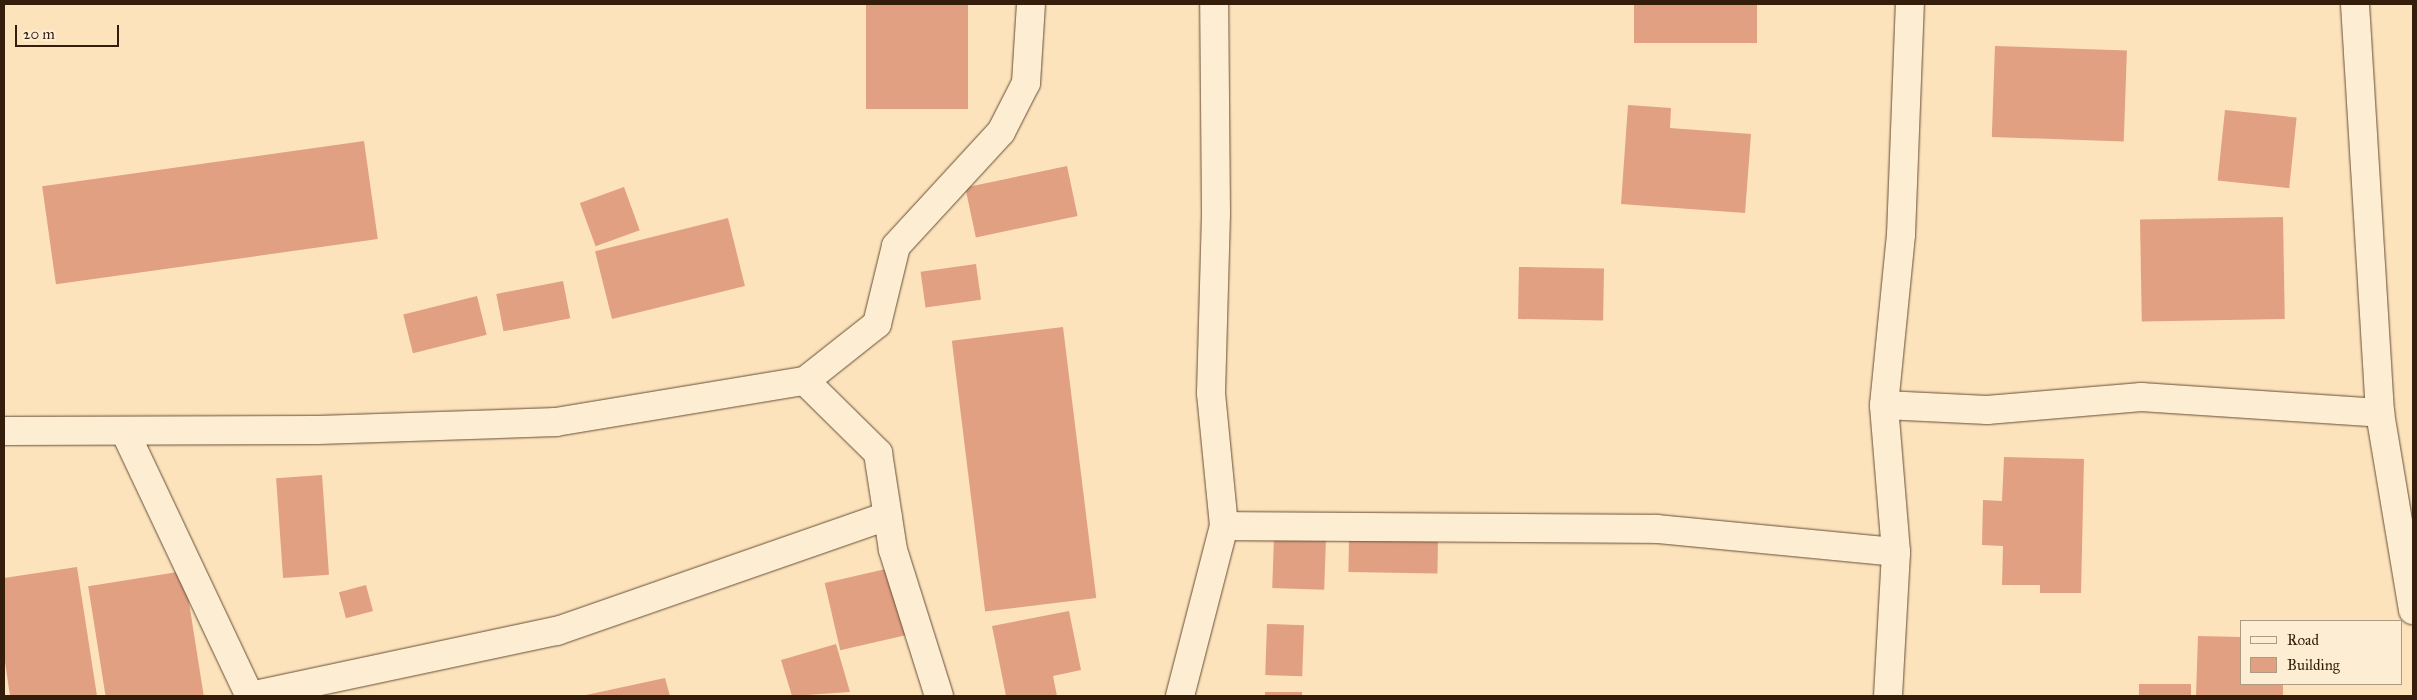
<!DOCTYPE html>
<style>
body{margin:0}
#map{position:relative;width:2417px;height:700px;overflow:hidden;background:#fce3bb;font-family:"IM FELL Great Primer",serif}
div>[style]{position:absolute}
.building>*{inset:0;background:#e1a082;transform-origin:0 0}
.roads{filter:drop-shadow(0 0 1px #664e37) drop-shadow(0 0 1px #664e37)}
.minor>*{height:28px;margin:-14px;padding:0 14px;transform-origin:14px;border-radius:14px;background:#fdedd3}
span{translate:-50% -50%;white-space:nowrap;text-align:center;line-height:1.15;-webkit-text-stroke:4px #fdedd3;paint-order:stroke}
.frame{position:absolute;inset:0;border:5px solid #341d0b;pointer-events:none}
.legend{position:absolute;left:2240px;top:620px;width:162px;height:65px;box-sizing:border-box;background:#fdedd3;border:1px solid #ad9a83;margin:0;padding:6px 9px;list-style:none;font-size:15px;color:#341d0b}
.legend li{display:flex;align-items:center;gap:10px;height:25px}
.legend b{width:25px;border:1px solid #ad9a83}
.scale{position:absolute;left:15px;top:25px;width:104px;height:22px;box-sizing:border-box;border:2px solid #341d0b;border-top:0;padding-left:6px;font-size:15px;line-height:18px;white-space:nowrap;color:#341d0b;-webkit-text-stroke:4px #fdedd3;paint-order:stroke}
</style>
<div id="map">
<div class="building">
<div style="left:866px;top:4px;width:102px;height:105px"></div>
<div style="left:1634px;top:4px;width:123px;height:39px"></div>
<div style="left:1995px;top:46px;width:132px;height:91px;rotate:2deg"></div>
<div style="clip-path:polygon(1628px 105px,1671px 108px,1670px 128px,1751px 134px,1745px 213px,1621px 204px)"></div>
<div style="left:2225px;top:110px;width:72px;height:71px;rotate:6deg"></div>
<div style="left:364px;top:141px;width:99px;height:325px;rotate:82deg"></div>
<div style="left:1067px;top:166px;width:51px;height:104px;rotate:78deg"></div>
<div style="left:624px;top:187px;width:46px;height:47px;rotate:70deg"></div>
<div style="left:2283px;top:217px;width:102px;height:143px;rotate:89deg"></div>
<div style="left:728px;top:218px;width:70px;height:137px;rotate:76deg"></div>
<div style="left:976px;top:264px;width:36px;height:56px;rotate:82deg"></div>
<div style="left:1519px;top:267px;width:85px;height:52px;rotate:1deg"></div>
<div style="left:563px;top:281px;width:38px;height:68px;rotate:79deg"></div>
<div style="left:477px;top:296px;width:40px;height:76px;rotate:76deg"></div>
<div style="left:1063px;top:327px;width:273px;height:112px;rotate:83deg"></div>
<div style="clip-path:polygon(2004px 457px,2084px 459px,2081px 593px,2040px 593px,2040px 585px,2002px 585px,2003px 546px,1982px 545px,1983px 500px,2002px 501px)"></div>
<div style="left:322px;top:475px;width:100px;height:46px;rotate:86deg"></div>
<div style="left:1274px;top:537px;width:52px;height:51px;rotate:2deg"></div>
<div style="left:1349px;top:539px;width:89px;height:33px;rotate:1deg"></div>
<div style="clip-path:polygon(77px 567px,97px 696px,10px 696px,4px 655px,4px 578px)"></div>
<div style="left:890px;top:568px;width:69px;height:67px;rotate:77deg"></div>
<div style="left:184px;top:571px;width:127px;height:97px;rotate:81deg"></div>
<div style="left:366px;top:585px;width:27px;height:28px;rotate:75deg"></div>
<div style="clip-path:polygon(1069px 611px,1081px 670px,1053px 676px,1057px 696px,1006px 696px,992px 626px)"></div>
<div style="left:1267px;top:624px;width:37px;height:51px;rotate:2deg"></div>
<div style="clip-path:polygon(2198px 636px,2241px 637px,2241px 684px,2283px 684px,2283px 696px,2196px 696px)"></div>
<div style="clip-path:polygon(836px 644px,850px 692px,792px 696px,781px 660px)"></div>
<div style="clip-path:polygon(665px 678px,670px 696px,586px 696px,586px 695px)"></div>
<div style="left:2139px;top:684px;width:52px;height:12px"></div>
<div style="left:1265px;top:692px;width:37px;height:4px"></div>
</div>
<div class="roads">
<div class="minor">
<div style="left:2355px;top:4px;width:410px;rotate:86.5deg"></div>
<div style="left:2380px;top:413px;width:200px;rotate:80.5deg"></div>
<div style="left:805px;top:381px;width:103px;rotate:44.6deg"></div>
<div style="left:878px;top:453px;width:98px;rotate:81.2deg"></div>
<div style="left:893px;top:550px;width:153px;rotate:72.5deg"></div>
<div style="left:1884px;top:405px;width:103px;rotate:2.8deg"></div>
<div style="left:1987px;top:410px;width:155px;rotate:-4.8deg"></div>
<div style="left:2141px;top:397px;width:240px;rotate:3.8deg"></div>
<div style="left:4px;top:431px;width:314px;rotate:-0.2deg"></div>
<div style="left:318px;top:430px;width:238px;rotate:-1.9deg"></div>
<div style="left:556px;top:422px;width:252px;rotate:-9.4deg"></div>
<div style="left:805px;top:381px;width:92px;rotate:-38.4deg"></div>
<div style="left:877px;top:324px;width:80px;rotate:-76.3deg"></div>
<div style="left:896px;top:246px;width:155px;rotate:-47.4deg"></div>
<div style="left:1001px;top:132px;width:55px;rotate:-63deg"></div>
<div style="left:1026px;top:83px;width:79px;rotate:-86.4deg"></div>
<div style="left:125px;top:432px;width:292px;rotate:64.7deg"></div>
<div style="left:1224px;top:526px;width:433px;rotate:0.4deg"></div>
<div style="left:1657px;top:529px;width:240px;rotate:5.5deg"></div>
<div style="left:250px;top:696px;width:314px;rotate:-12deg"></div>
<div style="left:557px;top:631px;width:350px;rotate:-19.2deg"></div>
<div style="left:1180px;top:696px;width:176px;rotate:-75.5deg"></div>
<div style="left:1224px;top:526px;width:134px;rotate:-95.6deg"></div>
<div style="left:1211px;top:393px;width:180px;rotate:-88.4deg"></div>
<div style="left:1216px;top:213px;width:209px;rotate:-90.5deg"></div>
<div style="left:1888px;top:696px;width:144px;rotate:-86.8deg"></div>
<div style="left:1896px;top:552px;width:147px;rotate:-94.7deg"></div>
<div style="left:1884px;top:405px;width:171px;rotate:-84.3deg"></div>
<div style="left:1901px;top:235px;width:231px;rotate:-87.8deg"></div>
</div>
</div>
<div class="frame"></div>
<ul class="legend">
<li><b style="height:6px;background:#fdedd3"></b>Road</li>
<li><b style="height:14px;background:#e1a082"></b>Building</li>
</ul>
<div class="scale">20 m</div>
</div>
